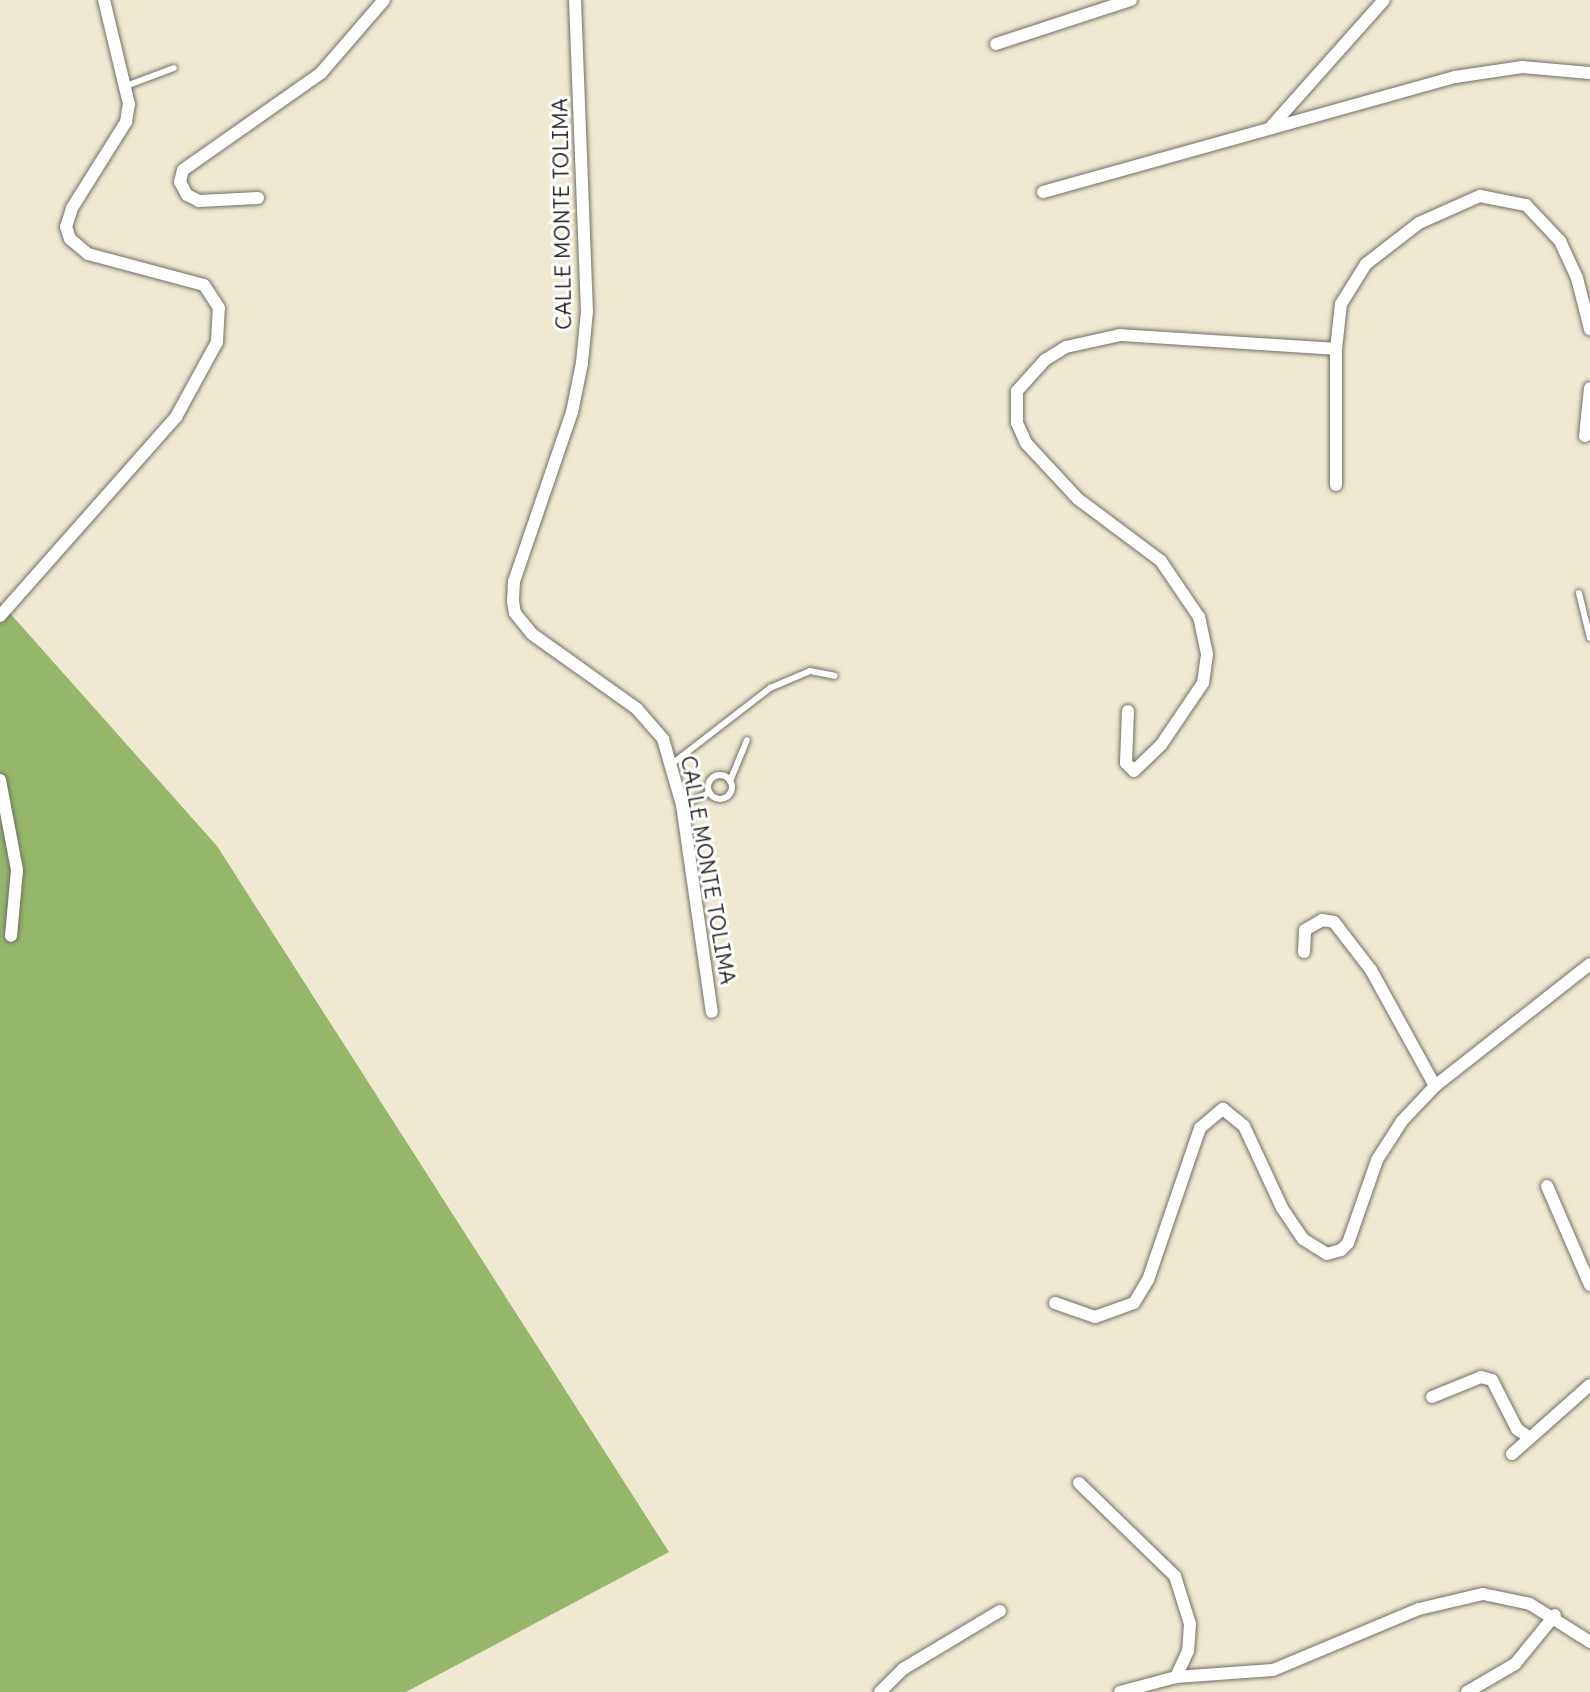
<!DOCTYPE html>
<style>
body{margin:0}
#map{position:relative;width:1590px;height:1692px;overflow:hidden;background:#f0e9d1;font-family:Delius,sans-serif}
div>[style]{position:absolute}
.forest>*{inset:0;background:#96b76a}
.roads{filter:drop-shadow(0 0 2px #706e65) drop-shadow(0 0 2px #706e65)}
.lane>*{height:6px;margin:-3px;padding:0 3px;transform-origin:3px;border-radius:3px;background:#fff}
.lane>.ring{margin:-3px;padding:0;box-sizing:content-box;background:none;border:6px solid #fff;border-radius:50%}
.street>*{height:12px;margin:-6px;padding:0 6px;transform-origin:6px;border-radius:6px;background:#fff}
span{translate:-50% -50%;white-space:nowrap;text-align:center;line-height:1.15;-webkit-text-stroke:6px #fff;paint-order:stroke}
.street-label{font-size:22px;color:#2b2b2b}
</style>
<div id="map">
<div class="forest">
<div style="clip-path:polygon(0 602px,217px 846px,669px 1552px,406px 1692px,0 1692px)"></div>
</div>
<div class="roads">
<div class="lane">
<div style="left:126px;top:86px;width:51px;rotate:-20.6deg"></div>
<div style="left:1579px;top:593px;width:46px;rotate:76.3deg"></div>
<div style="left:673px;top:763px;width:123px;rotate:-37.7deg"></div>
<div style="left:770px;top:688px;width:43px;rotate:-23deg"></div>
<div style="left:810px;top:671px;width:25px;rotate:11deg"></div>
<div class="ring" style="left:708px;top:775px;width:18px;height:18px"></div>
<div style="left:730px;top:781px;width:44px;rotate:-67.5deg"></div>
<div style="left:682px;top:805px;width:30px;rotate:-24deg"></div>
</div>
<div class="street">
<div style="left:575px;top:0;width:311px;rotate:87.8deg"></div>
<div style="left:587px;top:311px;width:52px;rotate:95.5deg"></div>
<div style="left:582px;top:363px;width:50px;rotate:101.5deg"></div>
<div style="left:572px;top:412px;width:179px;rotate:108.9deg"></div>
<div style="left:514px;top:581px;width:20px;rotate:93deg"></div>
<div style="left:513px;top:601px;width:12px;rotate:81deg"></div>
<div style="left:515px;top:613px;width:27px;rotate:51deg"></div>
<div style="left:532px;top:634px;width:129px;rotate:35.5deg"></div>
<div style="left:637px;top:709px;width:40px;rotate:49deg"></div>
<div style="left:663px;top:739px;width:69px;rotate:73.9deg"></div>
<div style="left:682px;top:805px;width:209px;rotate:81.8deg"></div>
<div style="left:996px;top:44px;width:142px;rotate:-18.1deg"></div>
<div style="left:1270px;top:128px;width:171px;rotate:-48.3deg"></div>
<div style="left:1043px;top:192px;width:428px;rotate:-15.6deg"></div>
<div style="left:1455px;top:77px;width:68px;rotate:-8.5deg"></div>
<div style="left:1522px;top:67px;width:68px;rotate:5deg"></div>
<div style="left:258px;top:198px;width:59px;rotate:177.1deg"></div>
<div style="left:199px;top:201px;width:13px;rotate:-153deg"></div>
<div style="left:187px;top:195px;width:15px;rotate:-118deg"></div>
<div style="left:180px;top:182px;width:12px;rotate:-76deg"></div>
<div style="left:183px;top:170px;width:169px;rotate:-35.1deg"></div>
<div style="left:321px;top:73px;width:96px;rotate:-49.2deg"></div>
<div style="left:1585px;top:436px;width:48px;rotate:-84.1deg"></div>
<div style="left:1336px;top:485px;width:136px;rotate:-90deg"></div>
<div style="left:1336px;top:349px;width:45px;rotate:-83.7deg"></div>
<div style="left:1341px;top:304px;width:47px;rotate:-58deg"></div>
<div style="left:1366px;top:264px;width:67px;rotate:-37.7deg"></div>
<div style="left:1419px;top:223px;width:67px;rotate:-23.9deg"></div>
<div style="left:1480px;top:196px;width:47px;rotate:11.1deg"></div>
<div style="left:1526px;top:205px;width:50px;rotate:46.6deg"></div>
<div style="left:1560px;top:241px;width:41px;rotate:65.3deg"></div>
<div style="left:1577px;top:278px;width:53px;rotate:75.7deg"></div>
<div style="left:0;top:616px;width:266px;rotate:-48.5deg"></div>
<div style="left:176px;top:417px;width:85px;rotate:-61.3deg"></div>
<div style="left:217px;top:342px;width:34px;rotate:-87deg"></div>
<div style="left:219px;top:308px;width:27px;rotate:-123deg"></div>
<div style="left:204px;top:285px;width:120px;rotate:-165deg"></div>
<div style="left:88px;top:254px;width:23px;rotate:-140deg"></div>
<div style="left:70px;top:239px;width:13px;rotate:-108deg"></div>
<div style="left:66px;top:227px;width:20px;rotate:-72deg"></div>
<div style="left:72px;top:208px;width:102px;rotate:-57.9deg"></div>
<div style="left:126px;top:122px;width:18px;rotate:-81deg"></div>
<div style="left:129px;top:104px;width:107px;rotate:-103.5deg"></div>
<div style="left:1128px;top:711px;width:52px;rotate:92.2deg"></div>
<div style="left:1126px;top:763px;width:11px;rotate:45deg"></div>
<div style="left:1134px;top:771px;width:37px;rotate:-44deg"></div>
<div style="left:1161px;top:745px;width:75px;rotate:-55.9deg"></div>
<div style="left:1203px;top:683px;width:29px;rotate:-82deg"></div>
<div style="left:1207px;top:654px;width:38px;rotate:-102deg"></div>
<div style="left:1199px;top:617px;width:68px;rotate:-124.2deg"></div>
<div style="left:1161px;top:561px;width:104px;rotate:-143.2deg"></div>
<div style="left:1078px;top:499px;width:76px;rotate:-132.9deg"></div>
<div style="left:1026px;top:443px;width:22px;rotate:-114deg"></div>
<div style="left:1017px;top:423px;width:32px;rotate:-90deg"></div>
<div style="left:1017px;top:391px;width:42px;rotate:-47.9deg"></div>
<div style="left:1045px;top:360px;width:25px;rotate:-32deg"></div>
<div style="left:1066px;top:347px;width:55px;rotate:-12.5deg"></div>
<div style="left:1120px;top:335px;width:216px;rotate:3.7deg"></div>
<div style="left:0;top:780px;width:92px;rotate:79.3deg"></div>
<div style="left:17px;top:870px;width:66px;rotate:95.2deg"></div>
<div style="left:1304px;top:952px;width:22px;rotate:-87deg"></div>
<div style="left:1305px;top:930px;width:20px;rotate:-30deg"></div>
<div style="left:1322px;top:920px;width:12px;rotate:9deg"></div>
<div style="left:1334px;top:922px;width:61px;rotate:52.4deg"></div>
<div style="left:1371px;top:970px;width:132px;rotate:61.1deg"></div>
<div style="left:1547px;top:1186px;width:108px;rotate:66.5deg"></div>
<div style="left:1055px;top:1303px;width:42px;rotate:19.3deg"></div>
<div style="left:1095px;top:1317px;width:41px;rotate:-19.7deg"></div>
<div style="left:1134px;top:1303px;width:27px;rotate:-59deg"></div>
<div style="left:1148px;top:1280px;width:161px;rotate:-71.1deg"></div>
<div style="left:1200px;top:1128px;width:30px;rotate:-40deg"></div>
<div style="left:1223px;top:1109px;width:27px;rotate:39deg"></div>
<div style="left:1244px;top:1126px;width:90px;rotate:65.1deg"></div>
<div style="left:1282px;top:1208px;width:37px;rotate:56deg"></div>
<div style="left:1303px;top:1239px;width:28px;rotate:32deg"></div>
<div style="left:1327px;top:1254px;width:15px;rotate:-16deg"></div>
<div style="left:1341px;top:1250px;width:10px;rotate:-45deg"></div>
<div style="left:1348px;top:1243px;width:88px;rotate:-70.7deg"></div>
<div style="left:1377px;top:1160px;width:46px;rotate:-57.3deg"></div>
<div style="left:1402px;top:1121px;width:48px;rotate:-46.7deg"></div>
<div style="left:1435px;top:1086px;width:197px;rotate:-38.2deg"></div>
<div style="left:1432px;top:1397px;width:53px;rotate:-22.2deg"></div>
<div style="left:1481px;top:1377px;width:11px;rotate:15deg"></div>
<div style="left:1492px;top:1380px;width:55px;rotate:63deg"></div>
<div style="left:1517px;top:1429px;width:16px;rotate:35deg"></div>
<div style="left:1512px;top:1454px;width:104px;rotate:-41.5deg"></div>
<div style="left:1079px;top:1483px;width:134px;rotate:44.1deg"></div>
<div style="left:1175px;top:1576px;width:50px;rotate:72.6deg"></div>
<div style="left:1190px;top:1624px;width:27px;rotate:94deg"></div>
<div style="left:1188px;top:1651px;width:29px;rotate:115deg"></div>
<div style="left:880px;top:1692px;width:33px;rotate:-45deg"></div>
<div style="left:903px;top:1669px;width:113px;rotate:-30.9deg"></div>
<div style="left:1120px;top:1692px;width:58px;rotate:-15deg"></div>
<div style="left:1176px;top:1677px;width:97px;rotate:-4.1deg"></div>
<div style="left:1273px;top:1670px;width:158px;rotate:-22.7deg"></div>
<div style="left:1419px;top:1609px;width:66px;rotate:-13.2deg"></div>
<div style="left:1483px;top:1594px;width:48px;rotate:12deg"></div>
<div style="left:1530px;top:1604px;width:71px;rotate:32.3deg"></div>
<div style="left:1467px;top:1692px;width:56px;rotate:-30.3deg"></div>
<div style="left:1515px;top:1664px;width:63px;rotate:-50.8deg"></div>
</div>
</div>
<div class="street-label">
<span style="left:562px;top:214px;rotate:-91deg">CALLE MONTE TOLIMA</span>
<span style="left:708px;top:870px;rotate:80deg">CALLE MONTE TOLIMA</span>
</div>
</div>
